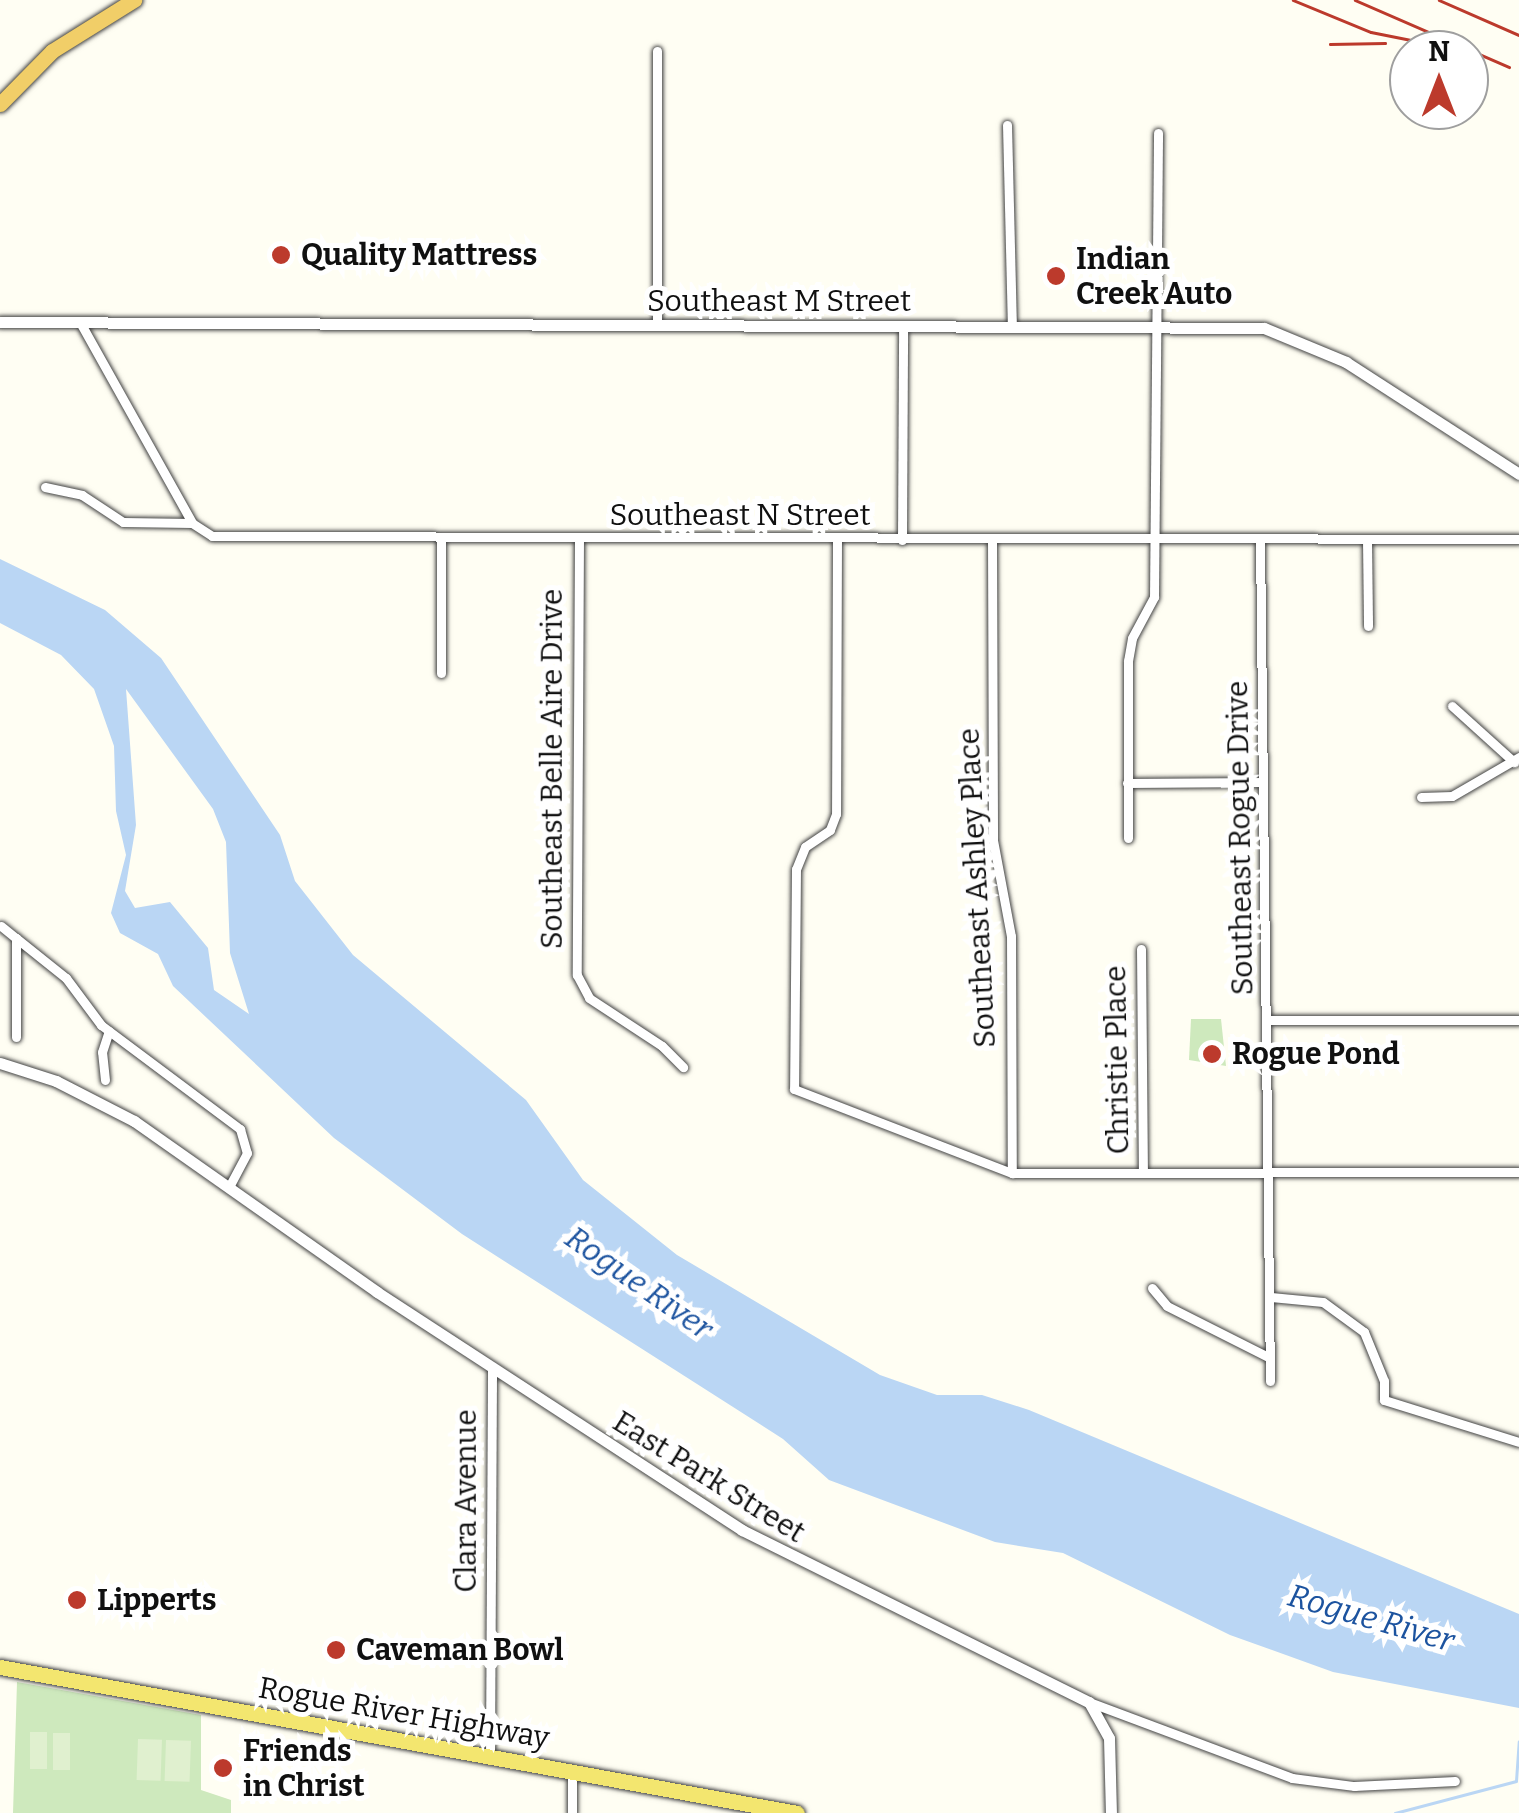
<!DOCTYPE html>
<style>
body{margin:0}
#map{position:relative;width:1519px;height:1813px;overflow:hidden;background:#fffef3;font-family:Bitter,serif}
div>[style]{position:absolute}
.green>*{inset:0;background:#cee9bd}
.pitch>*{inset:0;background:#e0f0cf;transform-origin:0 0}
.water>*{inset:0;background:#bad6f4}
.stream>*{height:2.5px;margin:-1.25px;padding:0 1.25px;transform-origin:1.25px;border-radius:1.25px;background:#bad6f4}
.roads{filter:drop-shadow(0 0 2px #434343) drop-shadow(0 0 2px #434343)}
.minor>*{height:9px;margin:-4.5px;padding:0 4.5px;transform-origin:4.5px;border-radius:4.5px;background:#fff}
.tertiary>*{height:11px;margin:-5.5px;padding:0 5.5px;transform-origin:5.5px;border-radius:5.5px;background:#fff}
.primary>*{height:15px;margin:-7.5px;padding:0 7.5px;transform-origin:7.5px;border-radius:7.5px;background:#f3e66f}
.trunk>*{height:15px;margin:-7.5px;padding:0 7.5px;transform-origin:7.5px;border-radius:7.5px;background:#f1ce68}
.rail>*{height:2.5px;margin:-1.25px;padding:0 1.25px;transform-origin:1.25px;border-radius:1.25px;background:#bc3a2c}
.dots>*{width:28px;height:28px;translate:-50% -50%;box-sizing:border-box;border:5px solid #fff;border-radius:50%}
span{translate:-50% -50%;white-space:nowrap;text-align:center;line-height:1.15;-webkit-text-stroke:10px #fff;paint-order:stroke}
.poi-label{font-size:30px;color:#101010;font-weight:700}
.left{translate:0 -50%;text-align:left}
.street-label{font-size:30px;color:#101010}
.water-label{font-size:32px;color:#1c539f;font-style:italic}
.north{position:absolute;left:1389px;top:30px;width:100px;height:100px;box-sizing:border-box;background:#fff;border:2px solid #9f9f9f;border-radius:50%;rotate:0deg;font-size:28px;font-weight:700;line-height:40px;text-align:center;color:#101010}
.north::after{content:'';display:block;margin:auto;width:35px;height:45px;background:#bc3a2c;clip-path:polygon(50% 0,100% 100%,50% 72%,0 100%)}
</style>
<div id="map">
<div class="green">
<div style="clip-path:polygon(1191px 1019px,1221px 1019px,1226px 1066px,1189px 1060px)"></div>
<div style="clip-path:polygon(17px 1682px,201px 1715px,201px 1790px,231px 1800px,231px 1813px,13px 1813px)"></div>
</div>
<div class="pitch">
<div style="left:30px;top:1732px;width:17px;height:37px"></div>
<div style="left:53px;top:1733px;width:17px;height:37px"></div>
<div style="left:138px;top:1739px;width:24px;height:41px;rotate:2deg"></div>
<div style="left:166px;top:1740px;width:25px;height:41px;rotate:2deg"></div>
</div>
<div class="water">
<div style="clip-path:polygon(evenodd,0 559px,105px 610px,161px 658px,280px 835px,295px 881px,353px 955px,526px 1100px,583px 1180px,677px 1255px,880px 1375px,937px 1395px,982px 1395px,1029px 1410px,1519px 1614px,1519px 1708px,1333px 1672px,1230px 1635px,1063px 1553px,995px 1542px,829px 1480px,783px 1439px,462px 1234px,334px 1138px,173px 986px,158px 954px,120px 933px,111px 913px,126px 855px,116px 811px,114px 746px,94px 689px,61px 655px,0 623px,0 559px,126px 689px,213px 809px,226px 842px,230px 953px,249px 1014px,214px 990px,208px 948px,170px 902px,135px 908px,125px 891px,136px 825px,126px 689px)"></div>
</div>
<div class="stream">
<div style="left:1395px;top:1813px;width:125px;rotate:-14.8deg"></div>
<div style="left:1516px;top:1781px;width:39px;rotate:-86deg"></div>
</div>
<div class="roads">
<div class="minor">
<div style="left:657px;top:51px;width:275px;rotate:90deg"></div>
<div style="left:1007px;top:125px;width:201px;rotate:88.6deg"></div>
<div style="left:81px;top:324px;width:228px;rotate:60.8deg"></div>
<div style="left:192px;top:523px;width:24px;rotate:33deg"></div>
<div style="left:212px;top:536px;width:1307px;rotate:0.13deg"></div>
<div style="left:45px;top:487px;width:38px;rotate:12deg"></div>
<div style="left:82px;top:495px;width:49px;rotate:33.4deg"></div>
<div style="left:123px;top:522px;width:69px;rotate:0.8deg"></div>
<div style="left:441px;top:537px;width:136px;rotate:90deg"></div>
<div style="left:579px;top:539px;width:436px;rotate:90.3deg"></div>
<div style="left:577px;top:975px;width:26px;rotate:62deg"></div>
<div style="left:589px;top:998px;width:87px;rotate:33.3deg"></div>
<div style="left:662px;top:1046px;width:30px;rotate:45deg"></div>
<div style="left:837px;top:540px;width:274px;rotate:90.2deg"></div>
<div style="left:836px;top:814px;width:17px;rotate:111deg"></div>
<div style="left:830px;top:830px;width:30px;rotate:146deg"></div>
<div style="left:805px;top:847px;width:24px;rotate:112deg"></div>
<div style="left:796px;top:869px;width:220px;rotate:90.5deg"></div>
<div style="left:794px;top:1089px;width:234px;rotate:21.1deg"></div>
<div style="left:1012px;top:1173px;width:507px;rotate:-0.11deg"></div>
<div style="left:902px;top:540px;width:213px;rotate:-89.7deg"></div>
<div style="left:992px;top:540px;width:300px;rotate:89.8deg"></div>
<div style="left:993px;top:840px;width:98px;rotate:79.4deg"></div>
<div style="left:1011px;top:936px;width:237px;rotate:89.8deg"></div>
<div style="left:1260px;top:540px;width:841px;rotate:89.32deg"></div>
<div style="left:1367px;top:540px;width:86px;rotate:89.3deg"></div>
<div style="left:1452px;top:706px;width:84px;rotate:42.1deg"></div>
<div style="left:1127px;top:783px;width:136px;rotate:-0.4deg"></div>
<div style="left:1421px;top:797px;width:31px;rotate:-2deg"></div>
<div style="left:1452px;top:796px;width:78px;rotate:-30.2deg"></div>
<div style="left:1128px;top:838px;width:177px;rotate:-90deg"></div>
<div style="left:1128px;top:661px;width:23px;rotate:-80deg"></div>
<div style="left:1132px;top:638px;width:47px;rotate:-61.8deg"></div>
<div style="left:1154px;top:597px;width:464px;rotate:-89.5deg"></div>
<div style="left:1px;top:926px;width:19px;rotate:39deg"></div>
<div style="left:1141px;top:949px;width:223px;rotate:89.5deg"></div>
<div style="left:1268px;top:1020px;width:251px"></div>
<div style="left:16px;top:1037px;width:99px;rotate:-90deg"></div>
<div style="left:16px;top:938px;width:64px;rotate:38.7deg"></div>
<div style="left:66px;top:978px;width:59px;rotate:53.3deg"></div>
<div style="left:101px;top:1025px;width:174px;rotate:36.8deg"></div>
<div style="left:240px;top:1129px;width:25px;rotate:74deg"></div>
<div style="left:247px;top:1153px;width:36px;rotate:118deg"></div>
<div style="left:105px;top:1080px;width:28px;rotate:-96deg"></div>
<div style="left:102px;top:1052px;width:22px;rotate:-72deg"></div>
<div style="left:1152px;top:1288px;width:23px;rotate:50deg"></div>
<div style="left:1167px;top:1306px;width:115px;rotate:26.8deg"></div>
<div style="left:1271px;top:1297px;width:52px;rotate:5.5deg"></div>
<div style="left:1323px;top:1302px;width:51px;rotate:36.2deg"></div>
<div style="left:1364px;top:1332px;width:53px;rotate:67.8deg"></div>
<div style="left:1384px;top:1381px;width:19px;rotate:90deg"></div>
<div style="left:1384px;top:1400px;width:141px;rotate:17.3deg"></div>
<div style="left:1089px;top:1702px;width:217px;rotate:20.5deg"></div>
<div style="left:1292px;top:1778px;width:63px;rotate:7.4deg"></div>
<div style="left:1354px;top:1786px;width:101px;rotate:-2.8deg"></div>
<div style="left:490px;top:1756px;width:389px;rotate:-89.7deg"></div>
<div style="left:572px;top:1772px;width:41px;rotate:90deg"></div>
</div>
<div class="tertiary">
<div style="left:0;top:322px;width:1264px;rotate:0.27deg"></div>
<div style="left:1264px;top:328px;width:89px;rotate:22.5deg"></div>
<div style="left:1346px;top:362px;width:206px;rotate:32.9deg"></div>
<div style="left:0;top:1063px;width:59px;rotate:17.8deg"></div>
<div style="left:56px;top:1081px;width:88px;rotate:27.1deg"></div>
<div style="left:134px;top:1121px;width:297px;rotate:35.1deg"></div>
<div style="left:377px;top:1292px;width:436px;rotate:33.1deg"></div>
<div style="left:742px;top:1530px;width:387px;rotate:26.4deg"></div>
<div style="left:1089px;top:1702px;width:41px;rotate:60.9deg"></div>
<div style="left:1109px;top:1738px;width:75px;rotate:88.5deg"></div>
</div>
<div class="primary">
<div style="left:0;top:1667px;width:810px;rotate:10.38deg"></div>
</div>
<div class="trunk">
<div style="left:0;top:104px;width:74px;rotate:-45.5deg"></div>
<div style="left:52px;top:51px;width:97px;rotate:-31.9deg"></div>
</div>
</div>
<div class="rail">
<div style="left:1293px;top:0;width:84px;rotate:22.3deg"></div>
<div style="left:1371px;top:32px;width:66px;rotate:11.3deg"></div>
<div style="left:1355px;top:0;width:168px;rotate:23.5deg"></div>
<div style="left:1439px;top:0;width:87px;rotate:23.6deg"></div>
<div style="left:1330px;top:44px;width:55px;rotate:-1deg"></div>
</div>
<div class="dots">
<div style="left:281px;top:255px;background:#bc3a2c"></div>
<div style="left:1056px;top:276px;background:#bc3a2c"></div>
<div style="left:1212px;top:1054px;background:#bc3a2c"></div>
<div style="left:77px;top:1600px;background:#bc3a2c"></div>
<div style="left:336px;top:1650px;background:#bc3a2c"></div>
<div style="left:223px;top:1768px;background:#bc3a2c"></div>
</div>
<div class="poi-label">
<span class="left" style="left:301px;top:255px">Quality Mattress</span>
<span class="left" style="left:1076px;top:276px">Indian<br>Creek Auto</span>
<span class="left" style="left:1232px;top:1054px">Rogue Pond</span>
<span class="left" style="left:97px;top:1600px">Lipperts</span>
<span class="left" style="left:356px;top:1650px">Caveman Bowl</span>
<span class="left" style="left:243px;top:1768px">Friends<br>in Christ</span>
</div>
<div class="street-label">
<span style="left:779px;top:301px">Southeast M Street</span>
<span style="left:740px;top:515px">Southeast N Street</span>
<span style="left:552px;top:769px;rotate:-90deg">Southeast Belle Aire Drive</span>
<span style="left:1240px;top:838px;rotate:-91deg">Southeast Rogue Drive</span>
<span style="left:977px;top:888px;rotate:-93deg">Southeast Ashley Place</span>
<span style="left:1117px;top:1060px;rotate:-91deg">Christie Place</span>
<span style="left:709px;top:1477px;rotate:32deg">East Park Street</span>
<span style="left:466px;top:1501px;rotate:-90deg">Clara Avenue</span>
<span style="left:404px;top:1713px;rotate:10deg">Rogue River Highway</span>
</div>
<div class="water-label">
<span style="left:639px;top:1283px;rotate:35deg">Rogue River</span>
<span style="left:1371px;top:1618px;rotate:16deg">Rogue River</span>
</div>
<div class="north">N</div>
</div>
